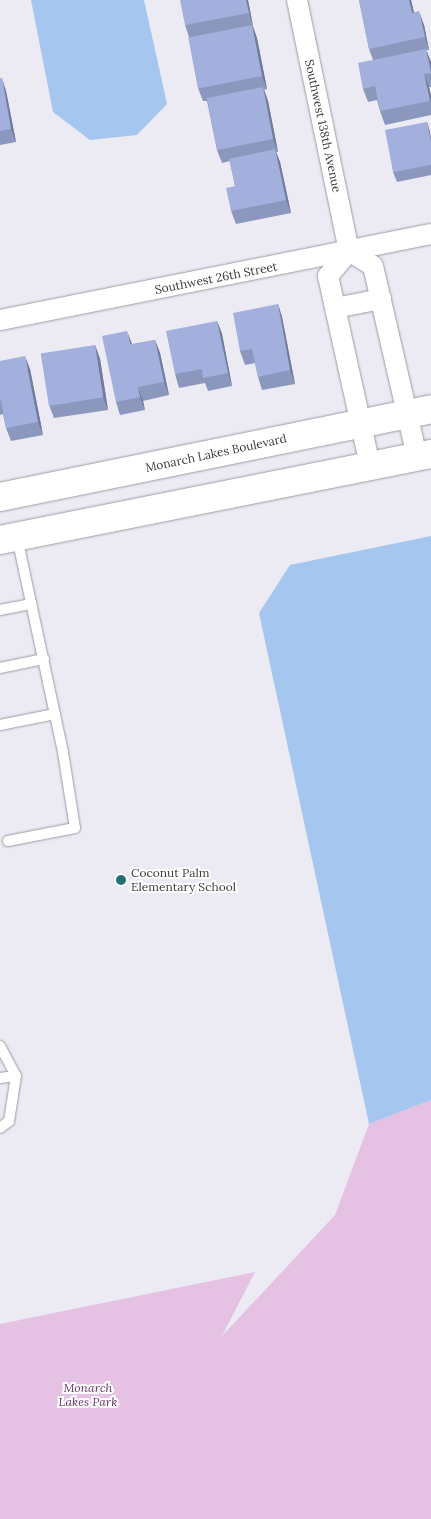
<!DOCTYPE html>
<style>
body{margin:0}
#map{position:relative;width:431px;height:1519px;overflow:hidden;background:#ecebf4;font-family:Lora,serif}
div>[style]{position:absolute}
.green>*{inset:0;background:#e5c1e4}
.water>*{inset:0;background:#a5c6ee}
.roads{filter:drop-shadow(0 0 1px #9c9ba3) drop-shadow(0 0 1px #9c9ba3)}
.lane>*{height:10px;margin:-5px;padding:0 5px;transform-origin:5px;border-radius:5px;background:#fff}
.street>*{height:20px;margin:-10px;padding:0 10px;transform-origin:10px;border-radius:10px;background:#fff}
.secondary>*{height:28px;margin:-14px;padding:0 14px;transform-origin:14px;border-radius:14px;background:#fff}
.wall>*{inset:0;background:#8c97be}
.shaded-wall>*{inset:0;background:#727b9b}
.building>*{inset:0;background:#a3b0dd;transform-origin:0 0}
.dots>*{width:14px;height:14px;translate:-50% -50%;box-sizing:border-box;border:2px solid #fff;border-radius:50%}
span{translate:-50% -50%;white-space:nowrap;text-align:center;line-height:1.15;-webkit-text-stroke:4px #fff;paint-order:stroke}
.street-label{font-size:12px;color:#3b3b3f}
.poi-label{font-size:12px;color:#3b3b3f}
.left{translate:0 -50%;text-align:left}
.park-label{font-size:12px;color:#663666;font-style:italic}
</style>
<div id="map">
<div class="green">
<div style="clip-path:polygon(431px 1100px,431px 1519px,0 1519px,0 1324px,255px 1272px,222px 1336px,335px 1215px,369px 1124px)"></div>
</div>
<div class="water">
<div style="clip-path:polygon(31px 0,144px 0,167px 104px,137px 135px,90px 140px,53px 112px)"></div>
<div style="clip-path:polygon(431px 536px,431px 1100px,369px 1124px,259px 613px,290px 565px)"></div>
</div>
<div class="roads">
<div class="lane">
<div style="left:0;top:610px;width:32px;rotate:-11deg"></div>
<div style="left:0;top:668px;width:45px;rotate:-11.6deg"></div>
<div style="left:0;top:725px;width:56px;rotate:-11.3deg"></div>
<div style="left:8px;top:841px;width:68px;rotate:-11deg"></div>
<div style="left:75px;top:828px;width:77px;rotate:-99deg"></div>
<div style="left:63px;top:752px;width:219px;rotate:-102.1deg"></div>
<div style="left:0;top:1046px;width:34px;rotate:62deg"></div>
<div style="left:16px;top:1076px;width:46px;rotate:98.8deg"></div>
<div style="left:9px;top:1121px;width:11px;rotate:142deg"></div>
<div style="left:0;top:1078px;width:16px;rotate:-7deg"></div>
</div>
<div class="street">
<div style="left:297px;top:0;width:256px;rotate:78.3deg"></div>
<div style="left:349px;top:251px;width:28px;rotate:32deg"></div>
<div style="left:373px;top:266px;width:196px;rotate:77deg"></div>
<div style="left:349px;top:251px;width:33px;rotate:130deg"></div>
<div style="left:328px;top:276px;width:195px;rotate:77.5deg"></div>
<div style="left:335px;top:308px;width:47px;rotate:-11.1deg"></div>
<div style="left:0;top:320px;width:439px;rotate:-11.3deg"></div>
</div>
<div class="secondary">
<div style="left:0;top:497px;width:440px;rotate:-11.5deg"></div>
<div style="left:0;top:540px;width:439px;rotate:-11.3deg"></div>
</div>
</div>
<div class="wall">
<div style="clip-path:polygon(248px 0,253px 26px,257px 38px,267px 89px,264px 90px,268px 101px,278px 152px,276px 152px,280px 162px,291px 213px,236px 224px,231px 211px,235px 186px,230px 161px,222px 163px,217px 150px,207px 101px,203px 101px,198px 88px,189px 37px,185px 25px)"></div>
<div style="clip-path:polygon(359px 0,411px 0,414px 12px,424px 25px,429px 50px,426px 50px,431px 63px,431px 87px,429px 87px,431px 96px,431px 115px,385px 125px,380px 111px,377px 100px,368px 102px,363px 89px,373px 60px,369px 49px)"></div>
<div style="clip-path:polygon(0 78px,6px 91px,16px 142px,0 145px)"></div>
<div style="clip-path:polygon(427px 122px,431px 137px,431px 175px,397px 182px,393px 172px)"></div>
<div style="clip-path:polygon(278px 304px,282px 317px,295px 384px,262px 390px,258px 377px,255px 363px,245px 365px,240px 351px)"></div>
<div style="clip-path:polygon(217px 321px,222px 334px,232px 386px,208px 391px,205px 383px,179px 388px,175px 374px)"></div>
<div style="clip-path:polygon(155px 340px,160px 353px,169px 395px,143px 401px,145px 410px,120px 415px,116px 402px,132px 344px)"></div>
<div style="clip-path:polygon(95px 345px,100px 359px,108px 410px,54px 418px,49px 405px)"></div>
<div style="clip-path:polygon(0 361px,30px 369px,43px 435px,11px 441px,6px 428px,3px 414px,0 415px)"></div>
</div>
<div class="shaded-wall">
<div style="clip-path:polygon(246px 0,248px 0,253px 26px,249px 13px)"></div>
<div style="clip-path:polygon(409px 0,411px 0,417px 26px,412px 13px)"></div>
<div style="clip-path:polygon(419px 11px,424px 25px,429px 50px,425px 37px)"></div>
<div style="clip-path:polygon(252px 25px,257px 38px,267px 89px,262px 76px)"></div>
<div style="clip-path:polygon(426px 49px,431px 62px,431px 73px)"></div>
<div style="clip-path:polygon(424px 74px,429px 87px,431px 96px,431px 104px)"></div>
<div style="clip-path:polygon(2px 78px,6px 91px,16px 142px,11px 129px)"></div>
<div style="clip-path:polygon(263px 87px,268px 101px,278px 152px,273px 139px)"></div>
<div style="clip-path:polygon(427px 122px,430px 132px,431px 144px)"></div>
<div style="clip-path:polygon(275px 149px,280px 162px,291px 213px,286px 200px)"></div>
<div style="clip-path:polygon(278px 304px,282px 317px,295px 384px,290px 370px)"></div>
<div style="clip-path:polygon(217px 321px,222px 334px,232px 386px,228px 373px)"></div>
<div style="clip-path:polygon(127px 331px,132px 344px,130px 345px)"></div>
<div style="clip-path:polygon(155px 340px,160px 353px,169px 395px,164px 382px)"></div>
<div style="clip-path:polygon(95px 345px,100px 359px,108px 410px,103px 397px)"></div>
<div style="clip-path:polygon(25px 356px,30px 369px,43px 435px,38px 422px)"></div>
<div style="clip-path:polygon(138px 387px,143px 401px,145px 410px,140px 397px)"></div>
</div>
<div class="building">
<div style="clip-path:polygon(180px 0,246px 0,249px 13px,185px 25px)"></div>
<div style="clip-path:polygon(359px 0,409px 0,412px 13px,419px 11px,425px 37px,369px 49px)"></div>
<div style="left:252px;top:25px;width:52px;height:65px;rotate:79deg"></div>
<div style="clip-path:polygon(426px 49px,431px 73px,424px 74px,430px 101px,380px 111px,375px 86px,363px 89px,358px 63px)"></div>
<div style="clip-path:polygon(0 78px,2px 78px,11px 129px,0 131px)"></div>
<div style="left:263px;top:87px;width:53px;height:57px;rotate:79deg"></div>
<div style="clip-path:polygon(427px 122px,431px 142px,431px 165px,393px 172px,385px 130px)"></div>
<div style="clip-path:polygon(275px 149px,286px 200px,231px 211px,226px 188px,235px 186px,229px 159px)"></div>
<div style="clip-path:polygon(278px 304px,290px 370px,258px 377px,252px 349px,240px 351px,233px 313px)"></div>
<div style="clip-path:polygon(217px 321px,228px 373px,203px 378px,202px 369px,175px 374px,166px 331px)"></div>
<div style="clip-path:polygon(127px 331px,130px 345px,155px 340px,164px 382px,138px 387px,140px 397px,116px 402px,102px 336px)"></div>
<div style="left:95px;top:345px;width:53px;height:55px;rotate:81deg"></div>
<div style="clip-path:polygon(25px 356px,38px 422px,6px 428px,1px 400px,0 401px,0 361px)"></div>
</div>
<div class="dots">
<div style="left:121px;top:880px;background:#236f71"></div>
</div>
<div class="street-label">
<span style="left:323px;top:126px;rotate:78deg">Southwest 138th Avenue</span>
<span style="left:216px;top:278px;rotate:-11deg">Southwest 26th Street</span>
<span style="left:216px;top:453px;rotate:-12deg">Monarch Lakes Boulevard</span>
</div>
<div class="poi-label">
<span class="left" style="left:131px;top:880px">Coconut Palm<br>Elementary School</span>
</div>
<div class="park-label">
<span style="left:88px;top:1395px">Monarch<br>Lakes Park</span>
</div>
</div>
